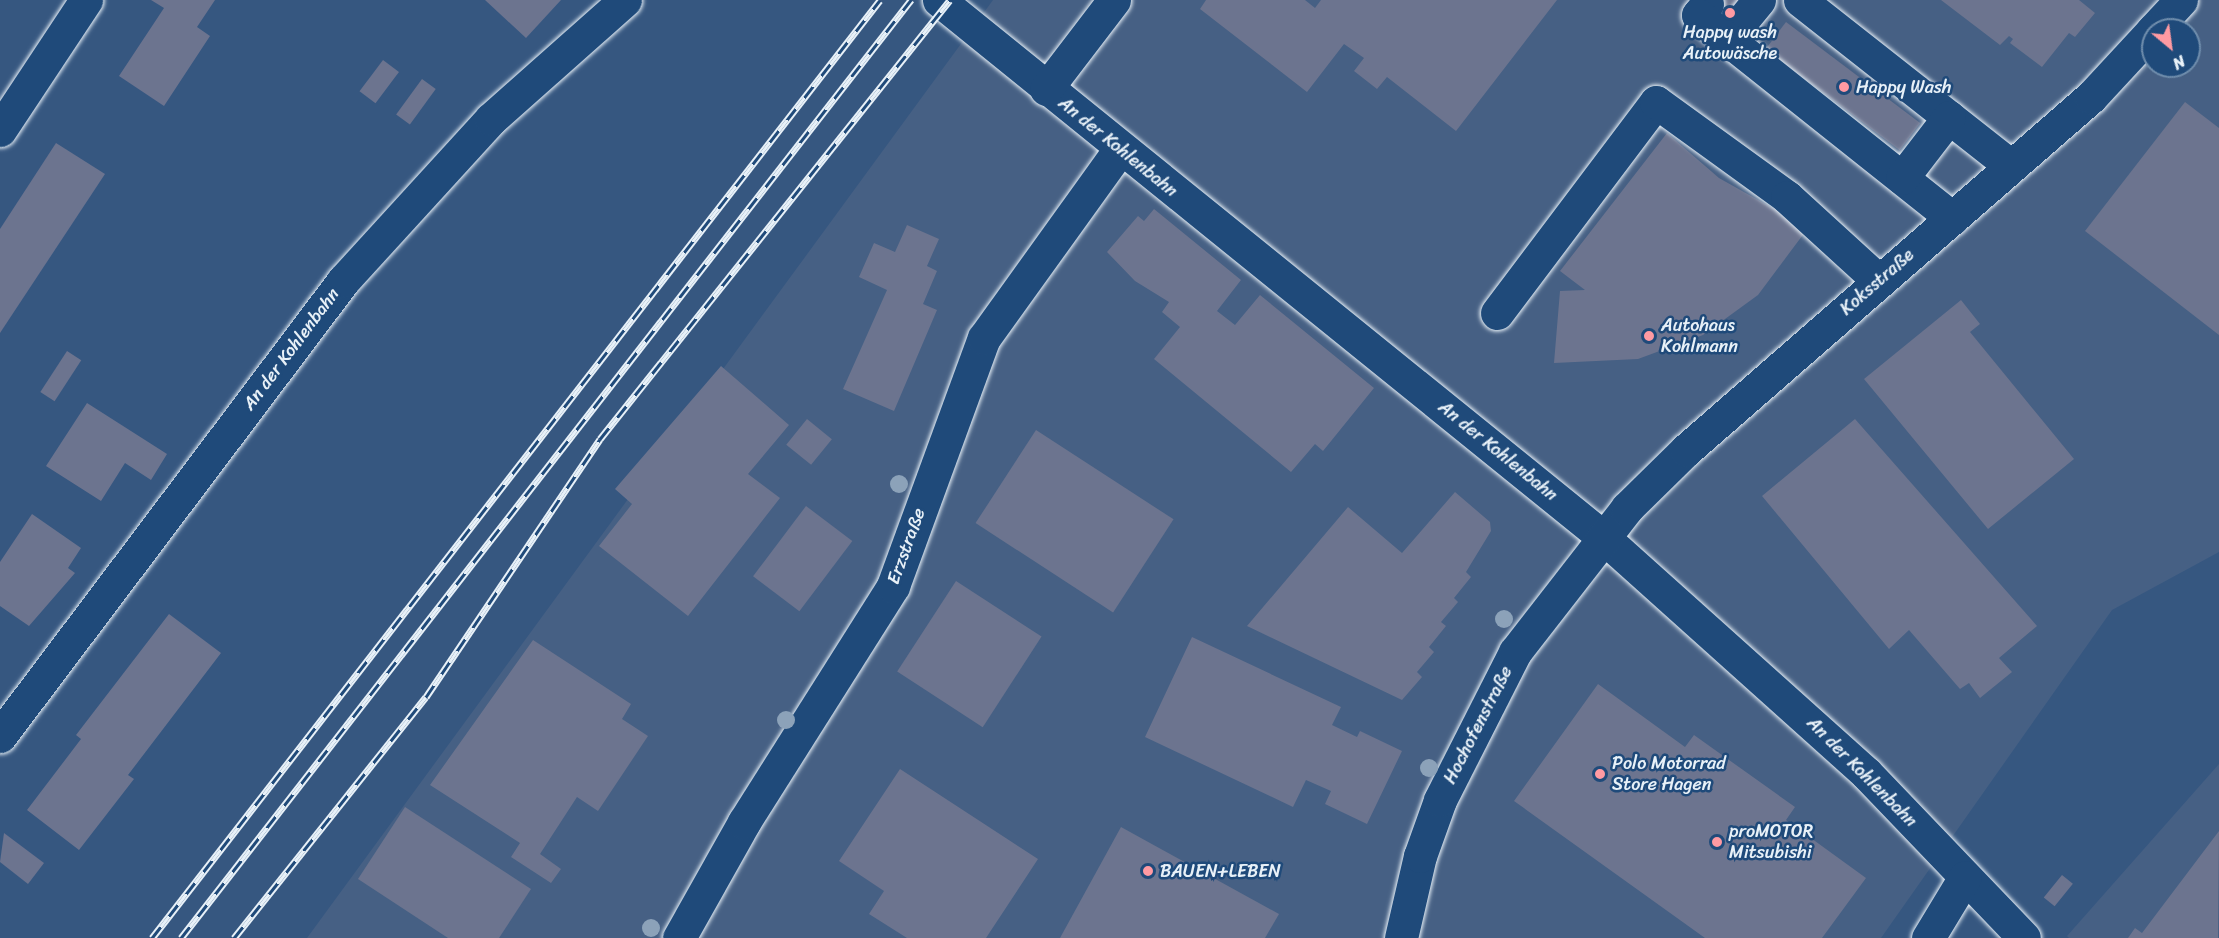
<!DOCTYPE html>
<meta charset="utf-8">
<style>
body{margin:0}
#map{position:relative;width:2219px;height:938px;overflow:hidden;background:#365780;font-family:Sriracha,sans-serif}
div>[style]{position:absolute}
.built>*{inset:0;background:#466084}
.building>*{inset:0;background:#6c748f;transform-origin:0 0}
.roads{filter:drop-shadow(0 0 2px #e8f1f8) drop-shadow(0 0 2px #e8f1f8)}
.minor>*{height:33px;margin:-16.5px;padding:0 16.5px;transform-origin:16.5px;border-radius:16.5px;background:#1f4a7a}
.rail>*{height:7px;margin-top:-3.5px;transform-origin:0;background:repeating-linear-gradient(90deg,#1f4a7a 0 14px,#e8f1f8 0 28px);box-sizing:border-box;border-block:2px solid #e8f1f8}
.trees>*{width:18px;height:18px;margin:-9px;border-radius:50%;background:#8ca2b9}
.dots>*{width:16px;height:16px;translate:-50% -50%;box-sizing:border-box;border:3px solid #1f4a7a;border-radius:50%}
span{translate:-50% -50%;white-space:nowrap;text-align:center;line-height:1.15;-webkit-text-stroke:5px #1f4a7a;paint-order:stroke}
.poi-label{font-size:18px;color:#e8f1f8}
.left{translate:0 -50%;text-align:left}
.street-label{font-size:18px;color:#e8f1f8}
.north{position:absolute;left:2141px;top:18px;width:60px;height:60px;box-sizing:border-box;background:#1f4a7a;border:2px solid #6f8dac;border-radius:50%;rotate:151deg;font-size:16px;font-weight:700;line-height:24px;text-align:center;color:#e8f1f8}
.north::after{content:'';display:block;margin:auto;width:21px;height:27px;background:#ff9aa2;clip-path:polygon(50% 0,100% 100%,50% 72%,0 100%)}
</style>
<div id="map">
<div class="built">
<div style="clip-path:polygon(evenodd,993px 0,2219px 0,2219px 552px,2112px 610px,1881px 938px,307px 938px,993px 0,2153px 30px,2189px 30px,2189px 66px,2153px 66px,2153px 30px)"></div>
<div style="clip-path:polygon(2219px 764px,2219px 938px,2069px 938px,2067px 936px)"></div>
</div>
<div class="building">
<div style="clip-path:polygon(151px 0,215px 0,197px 27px,210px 36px,164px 106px,119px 76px,164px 8px)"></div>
<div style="clip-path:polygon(485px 0,561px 0,526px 38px)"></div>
<div style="clip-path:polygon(1206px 0,1305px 0,1315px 8px,1321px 0,1557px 0,1456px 131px,1387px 77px,1377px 89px,1354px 71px,1364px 58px,1344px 44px,1307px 92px,1200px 9px)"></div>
<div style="clip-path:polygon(1703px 0,1750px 0,1732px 23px)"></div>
<div style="clip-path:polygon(1941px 0,2079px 0,2095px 13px,2075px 37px,2069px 33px,2042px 67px,2010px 43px,2013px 39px,2009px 36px,2000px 45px)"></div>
<div style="left:1786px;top:22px;width:168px;height:34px;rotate:37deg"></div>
<div style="left:383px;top:60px;width:20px;height:39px;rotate:37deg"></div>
<div style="left:422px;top:79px;width:17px;height:44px;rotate:36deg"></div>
<div style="clip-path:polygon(2185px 102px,2219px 128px,2219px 335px,2085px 231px)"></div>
<div style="clip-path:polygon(1667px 133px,1719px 178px,1808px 228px,1758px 295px,1703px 335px,1638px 359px,1554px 363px,1560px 291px,1585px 290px,1560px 271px)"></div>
<div style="clip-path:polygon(56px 143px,105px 174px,0 333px,0 229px)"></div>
<div style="clip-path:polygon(1154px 209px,1241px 280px,1217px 311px,1235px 325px,1260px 295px,1374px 388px,1323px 451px,1315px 444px,1291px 472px,1154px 359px,1180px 327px,1162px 312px,1169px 302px,1135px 281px,1107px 252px,1138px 216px,1144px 221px)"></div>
<div style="clip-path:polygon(907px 225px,939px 239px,927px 266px,937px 271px,923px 304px,937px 310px,894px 411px,843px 389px,887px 290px,859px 277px,874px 243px,895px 252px)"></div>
<div style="clip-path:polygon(1961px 300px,1980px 324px,1970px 332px,2074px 459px,1988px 529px,1864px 379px)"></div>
<div style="left:67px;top:351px;width:17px;height:49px;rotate:33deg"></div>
<div style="clip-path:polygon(721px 366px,789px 425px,748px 474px,780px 498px,688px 616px,599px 546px,632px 504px,615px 489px)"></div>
<div style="clip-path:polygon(87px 403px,167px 454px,151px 480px,125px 463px,101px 501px,46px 466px)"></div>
<div style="left:807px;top:419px;width:32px;height:33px;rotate:39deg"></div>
<div style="clip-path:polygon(1855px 419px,2037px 626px,1999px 658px,2012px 672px,1980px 698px,1969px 683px,1960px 689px,1909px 630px,1889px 649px,1762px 496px)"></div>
<div style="left:1036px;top:430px;width:164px;height:111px;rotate:33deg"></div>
<div style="clip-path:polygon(1455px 492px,1490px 522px,1491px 531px,1466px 572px,1471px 577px,1454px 598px,1458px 602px,1441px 622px,1446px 626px,1429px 647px,1434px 652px,1417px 672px,1422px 677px,1402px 700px,1247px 626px,1348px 507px,1402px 553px)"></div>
<div style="left:806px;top:506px;width:58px;height:88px;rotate:37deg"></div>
<div style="clip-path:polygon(32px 514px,81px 548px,68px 568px,75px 573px,29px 626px,0 606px,0 562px)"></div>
<div style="left:956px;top:581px;width:102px;height:108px;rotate:33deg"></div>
<div style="clip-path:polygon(169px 614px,221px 653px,128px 775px,134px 779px,79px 850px,27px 810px,81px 739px,76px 735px)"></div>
<div style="clip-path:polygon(1192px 637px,1341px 707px,1332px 725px,1357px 737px,1360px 731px,1402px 751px,1367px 824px,1325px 804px,1331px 791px,1306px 780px,1293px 807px,1145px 737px)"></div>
<div style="clip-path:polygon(533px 640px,631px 704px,622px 719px,648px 736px,598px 811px,577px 797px,540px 854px,561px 869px,551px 883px,511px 857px,520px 843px,430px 785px)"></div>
<div style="clip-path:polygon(1598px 684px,1685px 747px,1694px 735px,1795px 807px,1786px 820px,1866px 878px,1822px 938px,1705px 938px,1514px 801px)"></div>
<div style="clip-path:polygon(900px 769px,1038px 859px,986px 938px,907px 938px,869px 914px,884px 891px,839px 861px)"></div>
<div style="clip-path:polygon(405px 807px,531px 889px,499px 938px,448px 938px,358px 879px)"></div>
<div style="clip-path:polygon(1121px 827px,1279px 914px,1265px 938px,1060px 938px)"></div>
<div style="clip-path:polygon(2219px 831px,2218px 938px,2128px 938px,2135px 928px,2142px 933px)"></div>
<div style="clip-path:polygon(4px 833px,44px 863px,28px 884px,0 862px)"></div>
<div style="left:2062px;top:875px;width:14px;height:29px;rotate:39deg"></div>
</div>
<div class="roads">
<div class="minor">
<div style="left:939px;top:0;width:854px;rotate:38.96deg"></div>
<div style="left:1603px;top:537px;width:353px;rotate:41.9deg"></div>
<div style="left:1866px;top:773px;width:228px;rotate:46.2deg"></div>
<div style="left:1759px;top:0;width:50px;rotate:129.4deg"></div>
<div style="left:1727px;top:39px;width:288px;rotate:38.5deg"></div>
<div style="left:1800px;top:0;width:268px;rotate:38.2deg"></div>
<div style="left:1707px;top:4px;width:14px;rotate:129deg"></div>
<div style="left:1698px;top:15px;width:38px;rotate:40deg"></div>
<div style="left:2153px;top:30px;width:41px;rotate:-47deg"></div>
<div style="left:1046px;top:89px;width:112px;rotate:-52.6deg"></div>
<div style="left:0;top:130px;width:156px;rotate:-56.5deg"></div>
<div style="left:1902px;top:178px;width:77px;rotate:-52.4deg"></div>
<div style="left:1497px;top:313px;width:264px;rotate:-53deg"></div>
<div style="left:1656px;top:102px;width:162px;rotate:35.9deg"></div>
<div style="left:1787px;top:197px;width:125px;rotate:42.4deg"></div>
<div style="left:0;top:736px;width:570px;rotate:-52.99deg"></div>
<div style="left:343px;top:281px;width:219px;rotate:-47.6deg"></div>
<div style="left:491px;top:119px;width:179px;rotate:-41.6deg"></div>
<div style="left:679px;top:938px;width:133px;rotate:-60.7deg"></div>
<div style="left:744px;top:822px;width:279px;rotate:-57.7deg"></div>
<div style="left:893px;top:586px;width:264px;rotate:-69.9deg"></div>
<div style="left:984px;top:338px;width:231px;rotate:-54.3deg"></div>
<div style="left:1401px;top:938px;width:84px;rotate:-77deg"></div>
<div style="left:1420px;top:856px;width:59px;rotate:-70.3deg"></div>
<div style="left:1440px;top:800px;width:166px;rotate:-63.1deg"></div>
<div style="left:1515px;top:652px;width:182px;rotate:-52.1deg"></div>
<div style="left:1627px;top:508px;width:83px;rotate:-44.5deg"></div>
<div style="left:1686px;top:450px;width:537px;rotate:-41.08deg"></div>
<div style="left:2091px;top:97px;width:91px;rotate:-47.2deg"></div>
<div style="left:1928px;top:938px;width:71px;rotate:-58.8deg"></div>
</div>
</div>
<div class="rail">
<div style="left:152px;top:938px;width:1187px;rotate:-52.18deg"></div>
<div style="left:181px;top:938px;width:1189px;rotate:-52.11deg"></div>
<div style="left:234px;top:938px;width:308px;rotate:-51.5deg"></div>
<div style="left:426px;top:697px;width:311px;rotate:-56deg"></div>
<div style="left:600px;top:439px;width:561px;rotate:-51.44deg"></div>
</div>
<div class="trees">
<div style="left:899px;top:484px"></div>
<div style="left:1504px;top:619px"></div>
<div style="left:786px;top:720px"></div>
<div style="left:1429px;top:768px"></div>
<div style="left:651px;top:928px"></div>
</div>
<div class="dots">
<div style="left:1730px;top:13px;background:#ff9aa2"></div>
<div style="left:1844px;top:87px;background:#ff9aa2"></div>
<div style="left:1649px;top:336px;background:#ff9aa2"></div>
<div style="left:1600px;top:774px;background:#ff9aa2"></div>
<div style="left:1717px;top:842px;background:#ff9aa2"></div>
<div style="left:1148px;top:871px;background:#ff9aa2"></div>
</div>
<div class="poi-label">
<span style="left:1730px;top:43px">Happy wash<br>Autowäsche</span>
<span class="left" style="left:1856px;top:87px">Happy Wash</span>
<span class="left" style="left:1661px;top:336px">Autohaus<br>Kohlmann</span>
<span class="left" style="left:1612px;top:774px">Polo Motorrad<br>Store Hagen</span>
<span class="left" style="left:1729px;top:842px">proMOTOR<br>Mitsubishi</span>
<span class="left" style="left:1160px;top:871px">BAUEN+LEBEN</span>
</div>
<div class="street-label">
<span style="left:1118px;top:147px;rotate:39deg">An der Kohlenbahn</span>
<span style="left:1877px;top:282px;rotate:-41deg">Koksstraße</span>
<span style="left:291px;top:349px;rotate:-53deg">An der Kohlenbahn</span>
<span style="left:1498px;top:451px;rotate:39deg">An der Kohlenbahn</span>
<span style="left:906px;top:546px;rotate:-70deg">Erzstraße</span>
<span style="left:1478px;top:725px;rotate:-63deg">Hochofenstraße</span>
<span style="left:1862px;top:772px;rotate:45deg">An der Kohlenbahn</span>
</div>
<div class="north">N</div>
</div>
